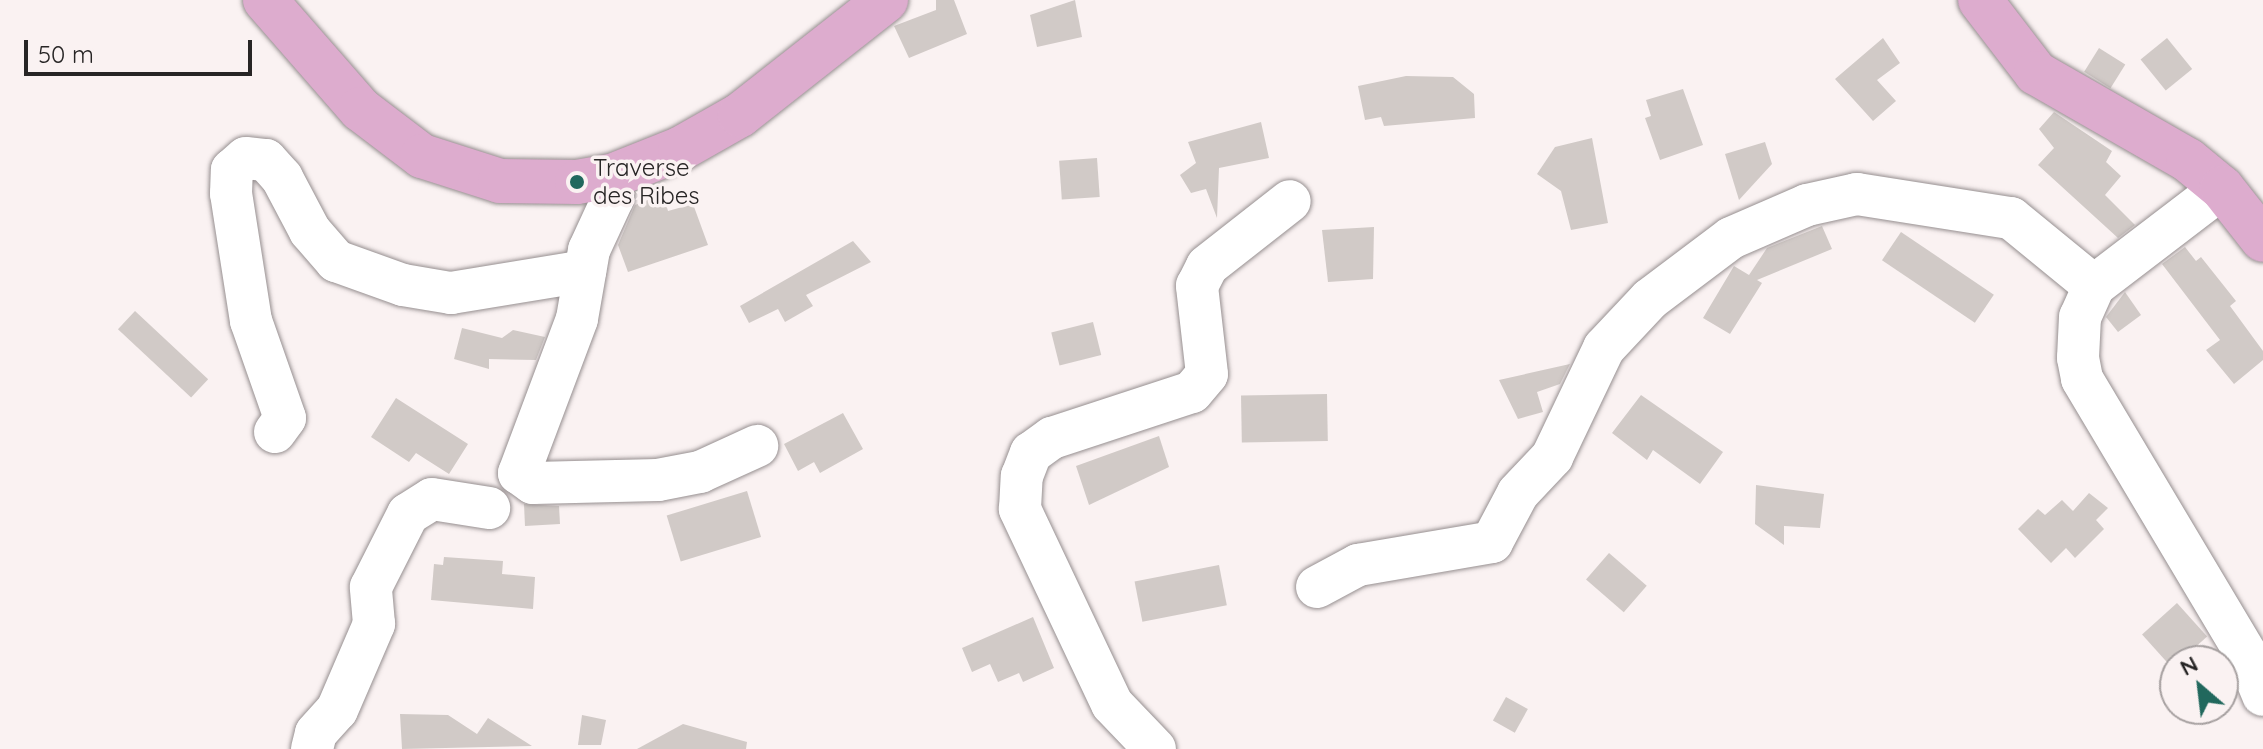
<!DOCTYPE html>
<style>
body{margin:0}
#map{position:relative;width:2263px;height:749px;overflow:hidden;background:#faf2f2;font-family:Quicksand,sans-serif}
div>[style]{position:absolute}
.building>*{inset:0;background:#d1cac7;transform-origin:0 0}
.roads{filter:drop-shadow(0 0 2px #968f90) drop-shadow(0 0 2px #968f90)}
.minor>*{height:42px;margin:-21px;padding:0 21px;transform-origin:21px;border-radius:21px;background:#fff}
.major>*{height:44px;margin:-22px;padding:0 22px;transform-origin:22px;border-radius:22px;background:#ddacce}
.dots>*{width:22px;height:22px;translate:-50% -50%;box-sizing:border-box;border:4px solid #faf2f2;border-radius:50%}
span{translate:-50% -50%;white-space:nowrap;text-align:center;line-height:1.15;-webkit-text-stroke:7px #faf2f2;paint-order:stroke}
.poi-label{font-size:24px;color:#272525}
.left{translate:0 -50%;text-align:left}
.north{position:absolute;left:2159px;top:645px;width:80px;height:80px;box-sizing:border-box;background:#faf2f2;border:2px solid #a6a0a0;border-radius:50%;rotate:332deg;font-size:22px;font-weight:700;line-height:32px;text-align:center;color:#272525}
.north::after{content:'';display:block;margin:auto;width:28px;height:36px;background:#21685d;clip-path:polygon(50% 0,100% 100%,50% 72%,0 100%)}
.scale{position:absolute;left:24px;top:40px;width:228px;height:36px;box-sizing:border-box;border:4px solid #272525;border-top:0;padding-left:10px;font-size:24px;line-height:28px;white-space:nowrap;color:#272525;-webkit-text-stroke:6px #faf2f2;paint-order:stroke}
</style>
<div id="map">
<div class="building">
<div style="clip-path:polygon(936px 0,954px 0,967px 34px,909px 58px,894px 26px,936px 10px)"></div>
<div style="clip-path:polygon(1075px 0,1082px 37px,1037px 47px,1030px 15px)"></div>
<div style="clip-path:polygon(1883px 38px,1900px 63px,1877px 80px,1896px 101px,1873px 121px,1835px 79px)"></div>
<div style="left:2167px;top:38px;width:40px;height:34px;rotate:51deg"></div>
<div style="left:2099px;top:48px;width:31px;height:28px;rotate:32deg"></div>
<div style="clip-path:polygon(1406px 76px,1453px 77px,1474px 94px,1475px 118px,1384px 126px,1381px 117px,1365px 120px,1358px 86px)"></div>
<div style="clip-path:polygon(1683px 89px,1703px 145px,1660px 160px,1645px 118px,1651px 116px,1646px 100px)"></div>
<div style="clip-path:polygon(2054px 112px,2112px 151px,2106px 162px,2121px 176px,2105px 195px,2135px 225px,2118px 238px,2038px 165px,2054px 148px,2039px 129px)"></div>
<div style="clip-path:polygon(1261px 122px,1269px 158px,1219px 168px,1217px 218px,1206px 189px,1191px 193px,1180px 175px,1196px 163px,1188px 142px)"></div>
<div style="clip-path:polygon(1592px 138px,1608px 223px,1571px 230px,1561px 191px,1537px 174px,1555px 147px)"></div>
<div style="clip-path:polygon(1765px 142px,1772px 164px,1739px 200px,1725px 154px)"></div>
<div style="left:1097px;top:158px;width:39px;height:38px;rotate:86deg"></div>
<div style="clip-path:polygon(663px 194px,668px 211px,693px 204px,708px 245px,628px 272px,618px 245px,635px 205px)"></div>
<div style="clip-path:polygon(1822px 226px,1832px 249px,1757px 280px,1762px 283px,1730px 334px,1703px 318px,1734px 266px,1749px 275px,1767px 248px)"></div>
<div style="clip-path:polygon(1374px 227px,1373px 279px,1328px 282px,1322px 230px)"></div>
<div style="left:1901px;top:232px;width:112px;height:34px;rotate:34deg"></div>
<div style="clip-path:polygon(853px 241px,871px 262px,806px 295px,813px 306px,785px 322px,778px 309px,749px 323px,740px 306px)"></div>
<div style="clip-path:polygon(2185px 247px,2196px 261px,2201px 257px,2236px 301px,2230px 306px,2263px 351px,2263px 360px,2234px 384px,2206px 350px,2220px 340px,2162px 264px)"></div>
<div style="clip-path:polygon(2125px 292px,2141px 315px,2118px 332px,2106px 317px)"></div>
<div style="left:135px;top:311px;width:100px;height:25px;rotate:43deg"></div>
<div style="left:1093px;top:322px;width:34px;height:43px;rotate:76deg"></div>
<div style="clip-path:polygon(462px 328px,502px 338px,513px 330px,545px 337px,536px 360px,489px 359px,489px 369px,454px 359px)"></div>
<div style="clip-path:polygon(1570px 364px,1560px 384px,1537px 392px,1543px 412px,1518px 419px,1499px 380px)"></div>
<div style="left:1327px;top:394px;width:47px;height:86px;rotate:89deg"></div>
<div style="clip-path:polygon(1641px 395px,1723px 452px,1700px 484px,1653px 450px,1647px 460px,1612px 433px)"></div>
<div style="clip-path:polygon(396px 398px,468px 444px,449px 474px,416px 453px,409px 462px,371px 437px)"></div>
<div style="clip-path:polygon(843px 413px,863px 449px,820px 473px,814px 462px,798px 471px,784px 444px)"></div>
<div style="clip-path:polygon(1159px 436px,1169px 467px,1089px 505px,1076px 466px)"></div>
<div style="clip-path:polygon(1756px 485px,1824px 494px,1820px 528px,1784px 526px,1784px 545px,1755px 524px)"></div>
<div style="left:747px;top:491px;width:48px;height:84px;rotate:73deg"></div>
<div style="clip-path:polygon(2089px 493px,2108px 508px,2096px 520px,2104px 529px,2075px 558px,2066px 548px,2051px 563px,2018px 529px,2038px 509px,2045px 515px,2062px 500px,2073px 511px)"></div>
<div style="clip-path:polygon(524px 504px,559px 506px,560px 524px,525px 526px)"></div>
<div style="left:1609px;top:553px;width:50px;height:35px;rotate:41deg"></div>
<div style="clip-path:polygon(444px 557px,503px 561px,502px 574px,535px 577px,533px 609px,431px 600px,434px 564px,443px 565px)"></div>
<div style="left:1219px;top:565px;width:41px;height:86px;rotate:79deg"></div>
<div style="left:2177px;top:603px;width:45px;height:47px;rotate:48deg"></div>
<div style="clip-path:polygon(1033px 617px,1054px 668px,1023px 682px,1019px 673px,998px 682px,990px 664px,972px 672px,962px 648px)"></div>
<div style="left:1506px;top:697px;width:25px;height:27px;rotate:29deg"></div>
<div style="clip-path:polygon(400px 714px,448px 715px,477px 734px,488px 718px,532px 746px,402px 749px)"></div>
<div style="clip-path:polygon(582px 715px,606px 720px,601px 745px,578px 745px)"></div>
<div style="clip-path:polygon(683px 724px,747px 742px,746px 749px,637px 749px)"></div>
</div>
<div class="roads">
<div class="minor">
<div style="left:612px;top:176px;width:22px;rotate:87deg"></div>
<div style="left:613px;top:198px;width:57px;rotate:114.8deg"></div>
<div style="left:589px;top:250px;width:70px;rotate:99.9deg"></div>
<div style="left:577px;top:319px;width:165px;rotate:110.6deg"></div>
<div style="left:519px;top:473px;width:17px;rotate:36deg"></div>
<div style="left:533px;top:483px;width:125px;rotate:-1.4deg"></div>
<div style="left:658px;top:480px;width:43px;rotate:-10.8deg"></div>
<div style="left:700px;top:472px;width:63px;rotate:-24.5deg"></div>
<div style="left:2222px;top:188px;width:161px;rotate:142.6deg"></div>
<div style="left:2094px;top:286px;width:34px;rotate:114deg"></div>
<div style="left:2080px;top:317px;width:41px;rotate:92.8deg"></div>
<div style="left:2078px;top:358px;width:21px;rotate:79deg"></div>
<div style="left:2082px;top:379px;width:322px;rotate:59.2deg"></div>
<div style="left:2247px;top:656px;width:42px;rotate:67.7deg"></div>
<div style="left:275px;top:432px;width:17px;rotate:-54deg"></div>
<div style="left:285px;top:418px;width:103px;rotate:-109.3deg"></div>
<div style="left:251px;top:321px;width:129px;rotate:-98.9deg"></div>
<div style="left:231px;top:194px;width:24px;rotate:-88deg"></div>
<div style="left:232px;top:170px;width:18px;rotate:-41deg"></div>
<div style="left:246px;top:158px;width:20px;rotate:6deg"></div>
<div style="left:266px;top:160px;width:24px;rotate:48deg"></div>
<div style="left:282px;top:178px;width:60px;rotate:62.2deg"></div>
<div style="left:310px;top:231px;width:40px;rotate:49deg"></div>
<div style="left:336px;top:261px;width:71px;rotate:19.7deg"></div>
<div style="left:403px;top:285px;width:49px;rotate:9.5deg"></div>
<div style="left:451px;top:293px;width:136px;rotate:-9.3deg"></div>
<div style="left:1317px;top:587px;width:47px;rotate:-28.2deg"></div>
<div style="left:1358px;top:565px;width:136px;rotate:-9.7deg"></div>
<div style="left:1492px;top:542px;width:55px;rotate:-62deg"></div>
<div style="left:1518px;top:493px;width:50px;rotate:-46.6deg"></div>
<div style="left:1552px;top:457px;width:121px;rotate:-64.5deg"></div>
<div style="left:1604px;top:348px;width:67px;rotate:-46.8deg"></div>
<div style="left:1650px;top:299px;width:101px;rotate:-37deg"></div>
<div style="left:1731px;top:238px;width:83px;rotate:-23.5deg"></div>
<div style="left:1807px;top:205px;width:51px;rotate:-12.4deg"></div>
<div style="left:1857px;top:194px;width:156px;rotate:8.9deg"></div>
<div style="left:2011px;top:218px;width:107px;rotate:39.3deg"></div>
<div style="left:312px;top:749px;width:16px;rotate:-76deg"></div>
<div style="left:316px;top:733px;width:31px;rotate:-48deg"></div>
<div style="left:337px;top:710px;width:94px;rotate:-66.7deg"></div>
<div style="left:374px;top:624px;width:37px;rotate:-95deg"></div>
<div style="left:371px;top:587px;width:82px;rotate:-63.1deg"></div>
<div style="left:408px;top:514px;width:28px;rotate:-32deg"></div>
<div style="left:432px;top:499px;width:58px;rotate:9deg"></div>
<div style="left:1155px;top:749px;width:62px;rotate:-133.7deg"></div>
<div style="left:1112px;top:704px;width:216px;rotate:-115.3deg"></div>
<div style="left:1020px;top:509px;width:33px;rotate:-87deg"></div>
<div style="left:1022px;top:476px;width:25px;rotate:-69deg"></div>
<div style="left:1031px;top:453px;width:26px;rotate:-36deg"></div>
<div style="left:1052px;top:438px;width:147px;rotate:-18.2deg"></div>
<div style="left:1192px;top:392px;width:23px;rotate:-50deg"></div>
<div style="left:1207px;top:374px;width:89px;rotate:-96.5deg"></div>
<div style="left:1197px;top:286px;width:22px;rotate:-63deg"></div>
<div style="left:1207px;top:266px;width:105px;rotate:-38.1deg"></div>
</div>
<div class="major">
<div style="left:265px;top:0;width:145px;rotate:48.9deg"></div>
<div style="left:360px;top:109px;width:78px;rotate:37.2deg"></div>
<div style="left:422px;top:156px;width:82px;rotate:17.8deg"></div>
<div style="left:500px;top:181px;width:77px;rotate:0.7deg"></div>
<div style="left:577px;top:182px;width:36px;rotate:-10deg"></div>
<div style="left:612px;top:176px;width:73px;rotate:-21.7deg"></div>
<div style="left:680px;top:149px;width:69px;rotate:-29.5deg"></div>
<div style="left:740px;top:115px;width:186px;rotate:-38.2deg"></div>
<div style="left:1980px;top:0;width:92px;rotate:52.5deg"></div>
<div style="left:2036px;top:73px;width:175px;rotate:29.8deg"></div>
<div style="left:2188px;top:160px;width:44px;rotate:39.5deg"></div>
<div style="left:2222px;top:188px;width:66px;rotate:51.7deg"></div>
</div>
</div>
<div class="dots">
<div style="left:577px;top:182px;background:#21685d"></div>
</div>
<div class="poi-label">
<span class="left" style="left:593px;top:182px">Traverse<br>des Ribes</span>
</div>
<div class="north">N</div>
<div class="scale">50 m</div>
</div>
